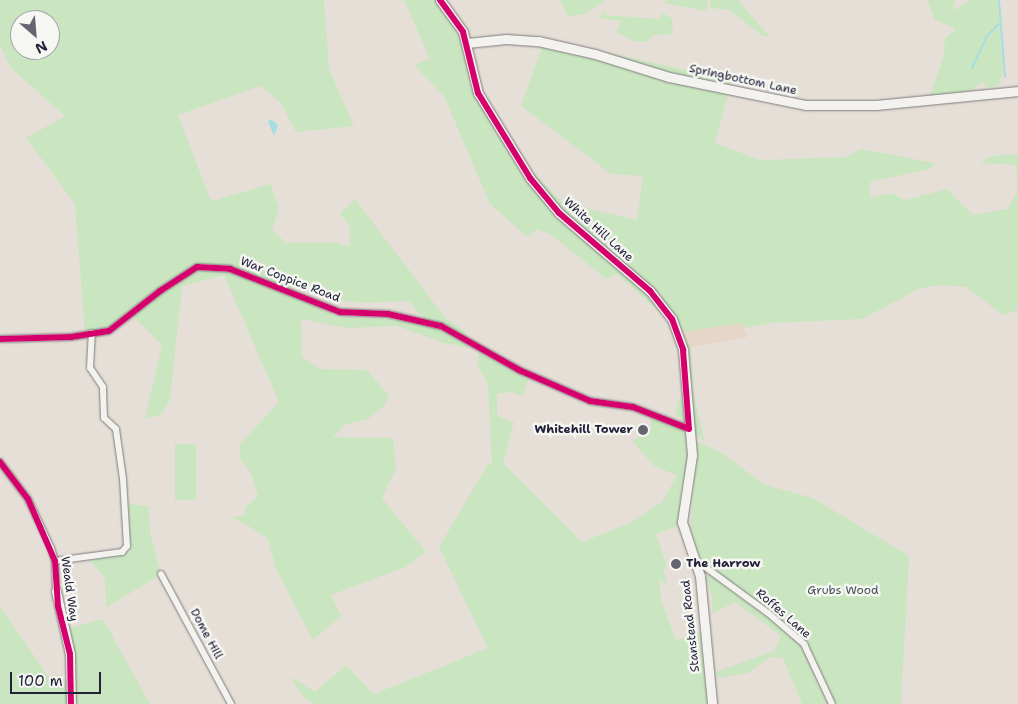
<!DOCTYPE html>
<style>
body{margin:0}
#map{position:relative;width:1018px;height:704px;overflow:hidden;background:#e6dfd7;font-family:"Shantell Sans",sans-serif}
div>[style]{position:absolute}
.built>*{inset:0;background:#e5d6c7}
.green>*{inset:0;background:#cae6c0;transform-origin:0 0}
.water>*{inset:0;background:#a6dde1}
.stream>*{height:2px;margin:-1px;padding:0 1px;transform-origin:1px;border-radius:1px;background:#a6dde1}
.roads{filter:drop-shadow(0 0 1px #7f7b7d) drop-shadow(0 0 1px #7f7b7d)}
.street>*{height:6px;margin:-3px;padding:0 3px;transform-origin:3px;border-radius:3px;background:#f3f2ef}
.secondary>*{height:9px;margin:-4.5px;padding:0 4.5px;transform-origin:4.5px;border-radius:4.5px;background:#f3f2ef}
.cycleway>*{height:6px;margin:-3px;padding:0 3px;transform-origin:3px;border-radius:3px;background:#d6006c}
.dots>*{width:14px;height:14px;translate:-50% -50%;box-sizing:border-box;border:2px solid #f6f6f2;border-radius:50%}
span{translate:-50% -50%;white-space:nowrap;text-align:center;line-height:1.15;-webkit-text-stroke:5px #f6f6f2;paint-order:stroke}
.street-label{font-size:12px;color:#22223b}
.poi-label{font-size:12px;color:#22223b;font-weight:700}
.right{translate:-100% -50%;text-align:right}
.left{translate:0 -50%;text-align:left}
.park-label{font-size:12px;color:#465458}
.north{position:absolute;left:10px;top:10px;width:50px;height:50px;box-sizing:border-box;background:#f6f6f2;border:1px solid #a1a1a9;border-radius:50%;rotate:153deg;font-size:14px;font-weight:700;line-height:20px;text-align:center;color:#22223b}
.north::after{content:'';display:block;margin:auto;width:18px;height:22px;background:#676472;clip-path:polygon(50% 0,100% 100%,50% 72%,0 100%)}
.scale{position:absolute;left:10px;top:672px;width:91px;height:22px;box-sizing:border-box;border:2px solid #22223b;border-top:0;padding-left:6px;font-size:15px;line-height:18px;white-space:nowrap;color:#22223b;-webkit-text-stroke:4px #f6f6f2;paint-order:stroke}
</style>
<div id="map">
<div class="built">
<div style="clip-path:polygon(742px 323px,747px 337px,691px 347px,682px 332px)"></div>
</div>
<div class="green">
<div style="clip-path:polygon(evenodd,0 0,324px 0,329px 69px,354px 126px,296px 132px,281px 103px,260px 86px,178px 115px,211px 201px,271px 184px,279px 209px,272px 230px,286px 243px,337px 243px,350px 247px,350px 226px,340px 214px,355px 199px,446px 319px,466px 332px,468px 348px,444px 343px,397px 326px,348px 328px,301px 319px,302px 357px,321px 369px,367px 370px,389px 396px,384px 406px,368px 419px,344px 425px,333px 437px,393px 438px,396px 469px,382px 498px,426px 552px,406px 567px,331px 595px,341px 616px,313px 640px,276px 569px,268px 539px,241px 521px,229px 518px,245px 515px,246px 507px,258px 496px,251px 473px,240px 459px,239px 445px,279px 402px,224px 275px,182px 286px,170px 400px,161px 415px,145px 419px,162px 345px,132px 315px,109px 331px,85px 334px,75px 204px,26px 138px,65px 116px,10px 67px,0 45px,0 0,20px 20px,50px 20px,50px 50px,20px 50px,20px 20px,0 0,293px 282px,333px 299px,363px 303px,409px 301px,430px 326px,389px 319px,339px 317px,296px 298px,293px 282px)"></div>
<div style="clip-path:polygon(400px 0,435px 0,460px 32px,485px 99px,533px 172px,563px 203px,637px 220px,643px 176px,611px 174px,521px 106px,542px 47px,535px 37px,732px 80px,715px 143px,760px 160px,845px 157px,861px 149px,935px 163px,930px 169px,870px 182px,870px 198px,892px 193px,905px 200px,947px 189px,973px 215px,1007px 209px,1017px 192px,1016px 165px,980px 163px,991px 156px,1018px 154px,1018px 310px,1003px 315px,966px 287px,940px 285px,921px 288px,862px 319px,773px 323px,744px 328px,742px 323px,682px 332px,691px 347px,694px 395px,705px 442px,696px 435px,693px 423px,686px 349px,682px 332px,617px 274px,606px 279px,553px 236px,537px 229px,527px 237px,490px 204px,444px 96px,414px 65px,430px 59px,405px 2px)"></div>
<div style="clip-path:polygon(560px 0,605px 0,585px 14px,568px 16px)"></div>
<div style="clip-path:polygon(666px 0,708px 0,706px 11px,665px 3px)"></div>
<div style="clip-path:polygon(711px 0,738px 0,769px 36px,761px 35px,729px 10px,709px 8px)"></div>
<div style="clip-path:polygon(927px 0,955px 0,953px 11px,970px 0,998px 0,1003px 72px,999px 85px,988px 88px,982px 82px,970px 93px,930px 96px,943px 58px,945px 39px,956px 29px,935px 20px)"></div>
<div style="clip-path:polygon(604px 9px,605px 15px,660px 19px,662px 13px,672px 18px,673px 30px,670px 35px,655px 35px,645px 42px,633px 41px,616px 32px,622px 21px,599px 18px)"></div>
<div style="clip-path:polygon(478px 353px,529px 378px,522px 396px,511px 392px,497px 394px,497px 416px,514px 422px,503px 463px,582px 542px,632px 522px,662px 502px,677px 475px,655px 467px,632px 441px,652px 429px,650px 417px,686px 431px,688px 459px,678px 526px,656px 534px,667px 567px,663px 569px,667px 585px,659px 580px,661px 600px,676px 640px,700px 632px,709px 704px,314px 704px,302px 695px,290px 676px,315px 692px,346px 665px,374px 694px,488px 648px,439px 547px,488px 464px,492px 464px,488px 384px,478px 367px)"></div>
<div style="clip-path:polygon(681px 394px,685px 422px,675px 414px)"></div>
<div style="clip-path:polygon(697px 441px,723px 454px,765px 485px,813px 498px,909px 556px,901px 704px,835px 704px,806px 642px,700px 558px,690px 536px)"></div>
<div style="left:196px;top:444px;width:56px;height:21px;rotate:90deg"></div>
<div style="clip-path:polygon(129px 504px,148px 506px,151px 537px,161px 574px,106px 608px,105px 578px,89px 560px,130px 552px)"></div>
<div style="clip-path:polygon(709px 575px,767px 616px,800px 644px,827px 704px,802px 704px,783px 658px,770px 657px,748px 673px,719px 678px,715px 672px,774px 651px,781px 636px,735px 602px,712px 614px,712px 596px,705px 577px)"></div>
<div style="clip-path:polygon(0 606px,54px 685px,71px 680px,71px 704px,0 704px)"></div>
<div style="clip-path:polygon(103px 619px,150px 704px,75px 704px,67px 629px)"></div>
</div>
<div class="water">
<div style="clip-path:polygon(271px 119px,278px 125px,274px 136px,268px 122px)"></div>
</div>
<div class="stream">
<div style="left:999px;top:0;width:77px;rotate:85.5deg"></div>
<div style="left:972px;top:68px;width:35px;rotate:-65deg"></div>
<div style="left:987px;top:36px;width:17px;rotate:-45deg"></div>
</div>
<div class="roads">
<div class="street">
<div style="left:0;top:339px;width:71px;rotate:-1.6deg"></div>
<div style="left:71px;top:337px;width:38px;rotate:-9deg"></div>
<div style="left:109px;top:331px;width:65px;rotate:-38.1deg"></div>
<div style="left:160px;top:291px;width:44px;rotate:-33deg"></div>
<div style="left:197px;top:267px;width:33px;rotate:3deg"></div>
<div style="left:230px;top:269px;width:118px;rotate:21.4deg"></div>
<div style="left:340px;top:312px;width:48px;rotate:2.4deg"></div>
<div style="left:388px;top:314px;width:54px;rotate:12.8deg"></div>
<div style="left:441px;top:326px;width:90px;rotate:29.4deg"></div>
<div style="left:519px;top:370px;width:77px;rotate:23.6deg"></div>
<div style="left:590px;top:401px;width:43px;rotate:7.9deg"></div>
<div style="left:633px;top:407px;width:60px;rotate:21.4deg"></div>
<div style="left:0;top:462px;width:46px;rotate:52.9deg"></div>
<div style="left:28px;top:499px;width:54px;rotate:64.9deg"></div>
<div style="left:51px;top:548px;width:14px;rotate:73deg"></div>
<div style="left:55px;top:561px;width:30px;rotate:88deg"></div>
<div style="left:55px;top:561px;width:68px;rotate:-7.7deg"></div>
<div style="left:122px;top:552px;width:8px;rotate:-50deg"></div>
<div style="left:127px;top:546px;width:67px;rotate:-93.4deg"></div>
<div style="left:123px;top:479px;width:50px;rotate:-98deg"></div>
<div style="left:116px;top:429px;width:16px;rotate:-137deg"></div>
<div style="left:104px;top:418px;width:31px;rotate:-92deg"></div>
<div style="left:103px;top:387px;width:23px;rotate:-124deg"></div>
<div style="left:90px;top:368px;width:35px;rotate:-87deg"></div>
<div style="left:695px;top:564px;width:6px"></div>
<div style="left:701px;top:564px;width:83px;rotate:36.2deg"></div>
<div style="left:768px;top:613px;width:48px;rotate:40.7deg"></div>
<div style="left:804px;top:644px;width:66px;rotate:65deg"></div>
<div style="left:161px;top:574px;width:148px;rotate:61.7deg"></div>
</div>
<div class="secondary">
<div style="left:440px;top:0;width:39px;rotate:54deg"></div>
<div style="left:463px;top:32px;width:63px;rotate:76.2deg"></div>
<div style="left:478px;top:93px;width:100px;rotate:58.5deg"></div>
<div style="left:530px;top:178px;width:45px;rotate:50.4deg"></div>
<div style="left:559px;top:213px;width:120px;rotate:40.6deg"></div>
<div style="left:650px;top:291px;width:36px;rotate:52deg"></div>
<div style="left:672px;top:319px;width:33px;rotate:70deg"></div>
<div style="left:683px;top:350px;width:105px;rotate:85.1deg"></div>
<div style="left:692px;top:455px;width:68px;rotate:98.5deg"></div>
<div style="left:682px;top:522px;width:57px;rotate:71.6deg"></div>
<div style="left:700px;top:576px;width:129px;rotate:84.6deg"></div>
<div style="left:467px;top:43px;width:39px;rotate:-6deg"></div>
<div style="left:506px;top:39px;width:32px;rotate:4deg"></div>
<div style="left:538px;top:41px;width:58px;rotate:12.8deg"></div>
<div style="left:595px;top:54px;width:77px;rotate:17.3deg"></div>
<div style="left:669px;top:77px;width:140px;rotate:11.6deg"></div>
<div style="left:806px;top:105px;width:70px"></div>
<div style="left:876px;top:105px;width:143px;rotate:-5.6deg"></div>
<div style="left:56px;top:591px;width:65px;rotate:77.5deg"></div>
<div style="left:70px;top:654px;width:50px;rotate:88.9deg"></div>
</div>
</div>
<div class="cycleway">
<div style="left:440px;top:0;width:39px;rotate:54deg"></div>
<div style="left:463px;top:32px;width:63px;rotate:76.2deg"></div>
<div style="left:478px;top:93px;width:100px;rotate:58.5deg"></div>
<div style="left:530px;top:178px;width:45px;rotate:50.4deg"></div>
<div style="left:559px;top:213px;width:120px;rotate:40.6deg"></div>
<div style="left:650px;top:291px;width:36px;rotate:52deg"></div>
<div style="left:672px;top:319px;width:33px;rotate:70deg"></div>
<div style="left:683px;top:350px;width:79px;rotate:85.7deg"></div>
<div style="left:0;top:339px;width:71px;rotate:-1.6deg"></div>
<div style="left:71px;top:337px;width:38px;rotate:-9deg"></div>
<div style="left:109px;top:331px;width:65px;rotate:-38.1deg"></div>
<div style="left:160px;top:291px;width:44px;rotate:-33deg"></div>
<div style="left:197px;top:267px;width:33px;rotate:3deg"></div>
<div style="left:230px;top:269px;width:118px;rotate:21.4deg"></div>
<div style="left:340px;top:312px;width:48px;rotate:2.4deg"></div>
<div style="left:388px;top:314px;width:54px;rotate:12.8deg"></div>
<div style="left:441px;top:326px;width:90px;rotate:29.4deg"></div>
<div style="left:519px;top:370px;width:77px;rotate:23.6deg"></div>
<div style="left:590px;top:401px;width:43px;rotate:7.9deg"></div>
<div style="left:633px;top:407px;width:60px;rotate:21.4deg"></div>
<div style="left:0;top:462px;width:46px;rotate:52.9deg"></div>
<div style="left:28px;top:499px;width:68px;rotate:66.5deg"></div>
<div style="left:55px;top:561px;width:45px;rotate:86.2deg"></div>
<div style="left:58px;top:606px;width:49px;rotate:76deg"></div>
<div style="left:70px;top:654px;width:50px;rotate:88.9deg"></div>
</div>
<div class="dots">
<div style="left:643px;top:430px;background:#676472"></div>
<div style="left:676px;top:564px;background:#676472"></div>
</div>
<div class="street-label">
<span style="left:743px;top:80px;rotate:12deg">Springbottom Lane</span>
<span style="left:598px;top:230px;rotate:42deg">White Hill Lane</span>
<span style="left:290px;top:280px;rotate:21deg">War Coppice Road</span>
<span style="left:69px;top:589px;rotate:82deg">Weald Way</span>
<span style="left:783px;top:614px;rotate:41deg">Roffes Lane</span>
<span style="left:691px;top:626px;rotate:-96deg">Stanstead Road</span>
<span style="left:206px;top:634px;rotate:62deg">Dome Hill</span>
</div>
<div class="poi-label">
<span class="right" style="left:633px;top:430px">Whitehill Tower</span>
<span class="left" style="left:686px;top:564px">The Harrow</span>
</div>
<div class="park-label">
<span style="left:843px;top:591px">Grubs Wood</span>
</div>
<div class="north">N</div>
<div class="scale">100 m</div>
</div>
